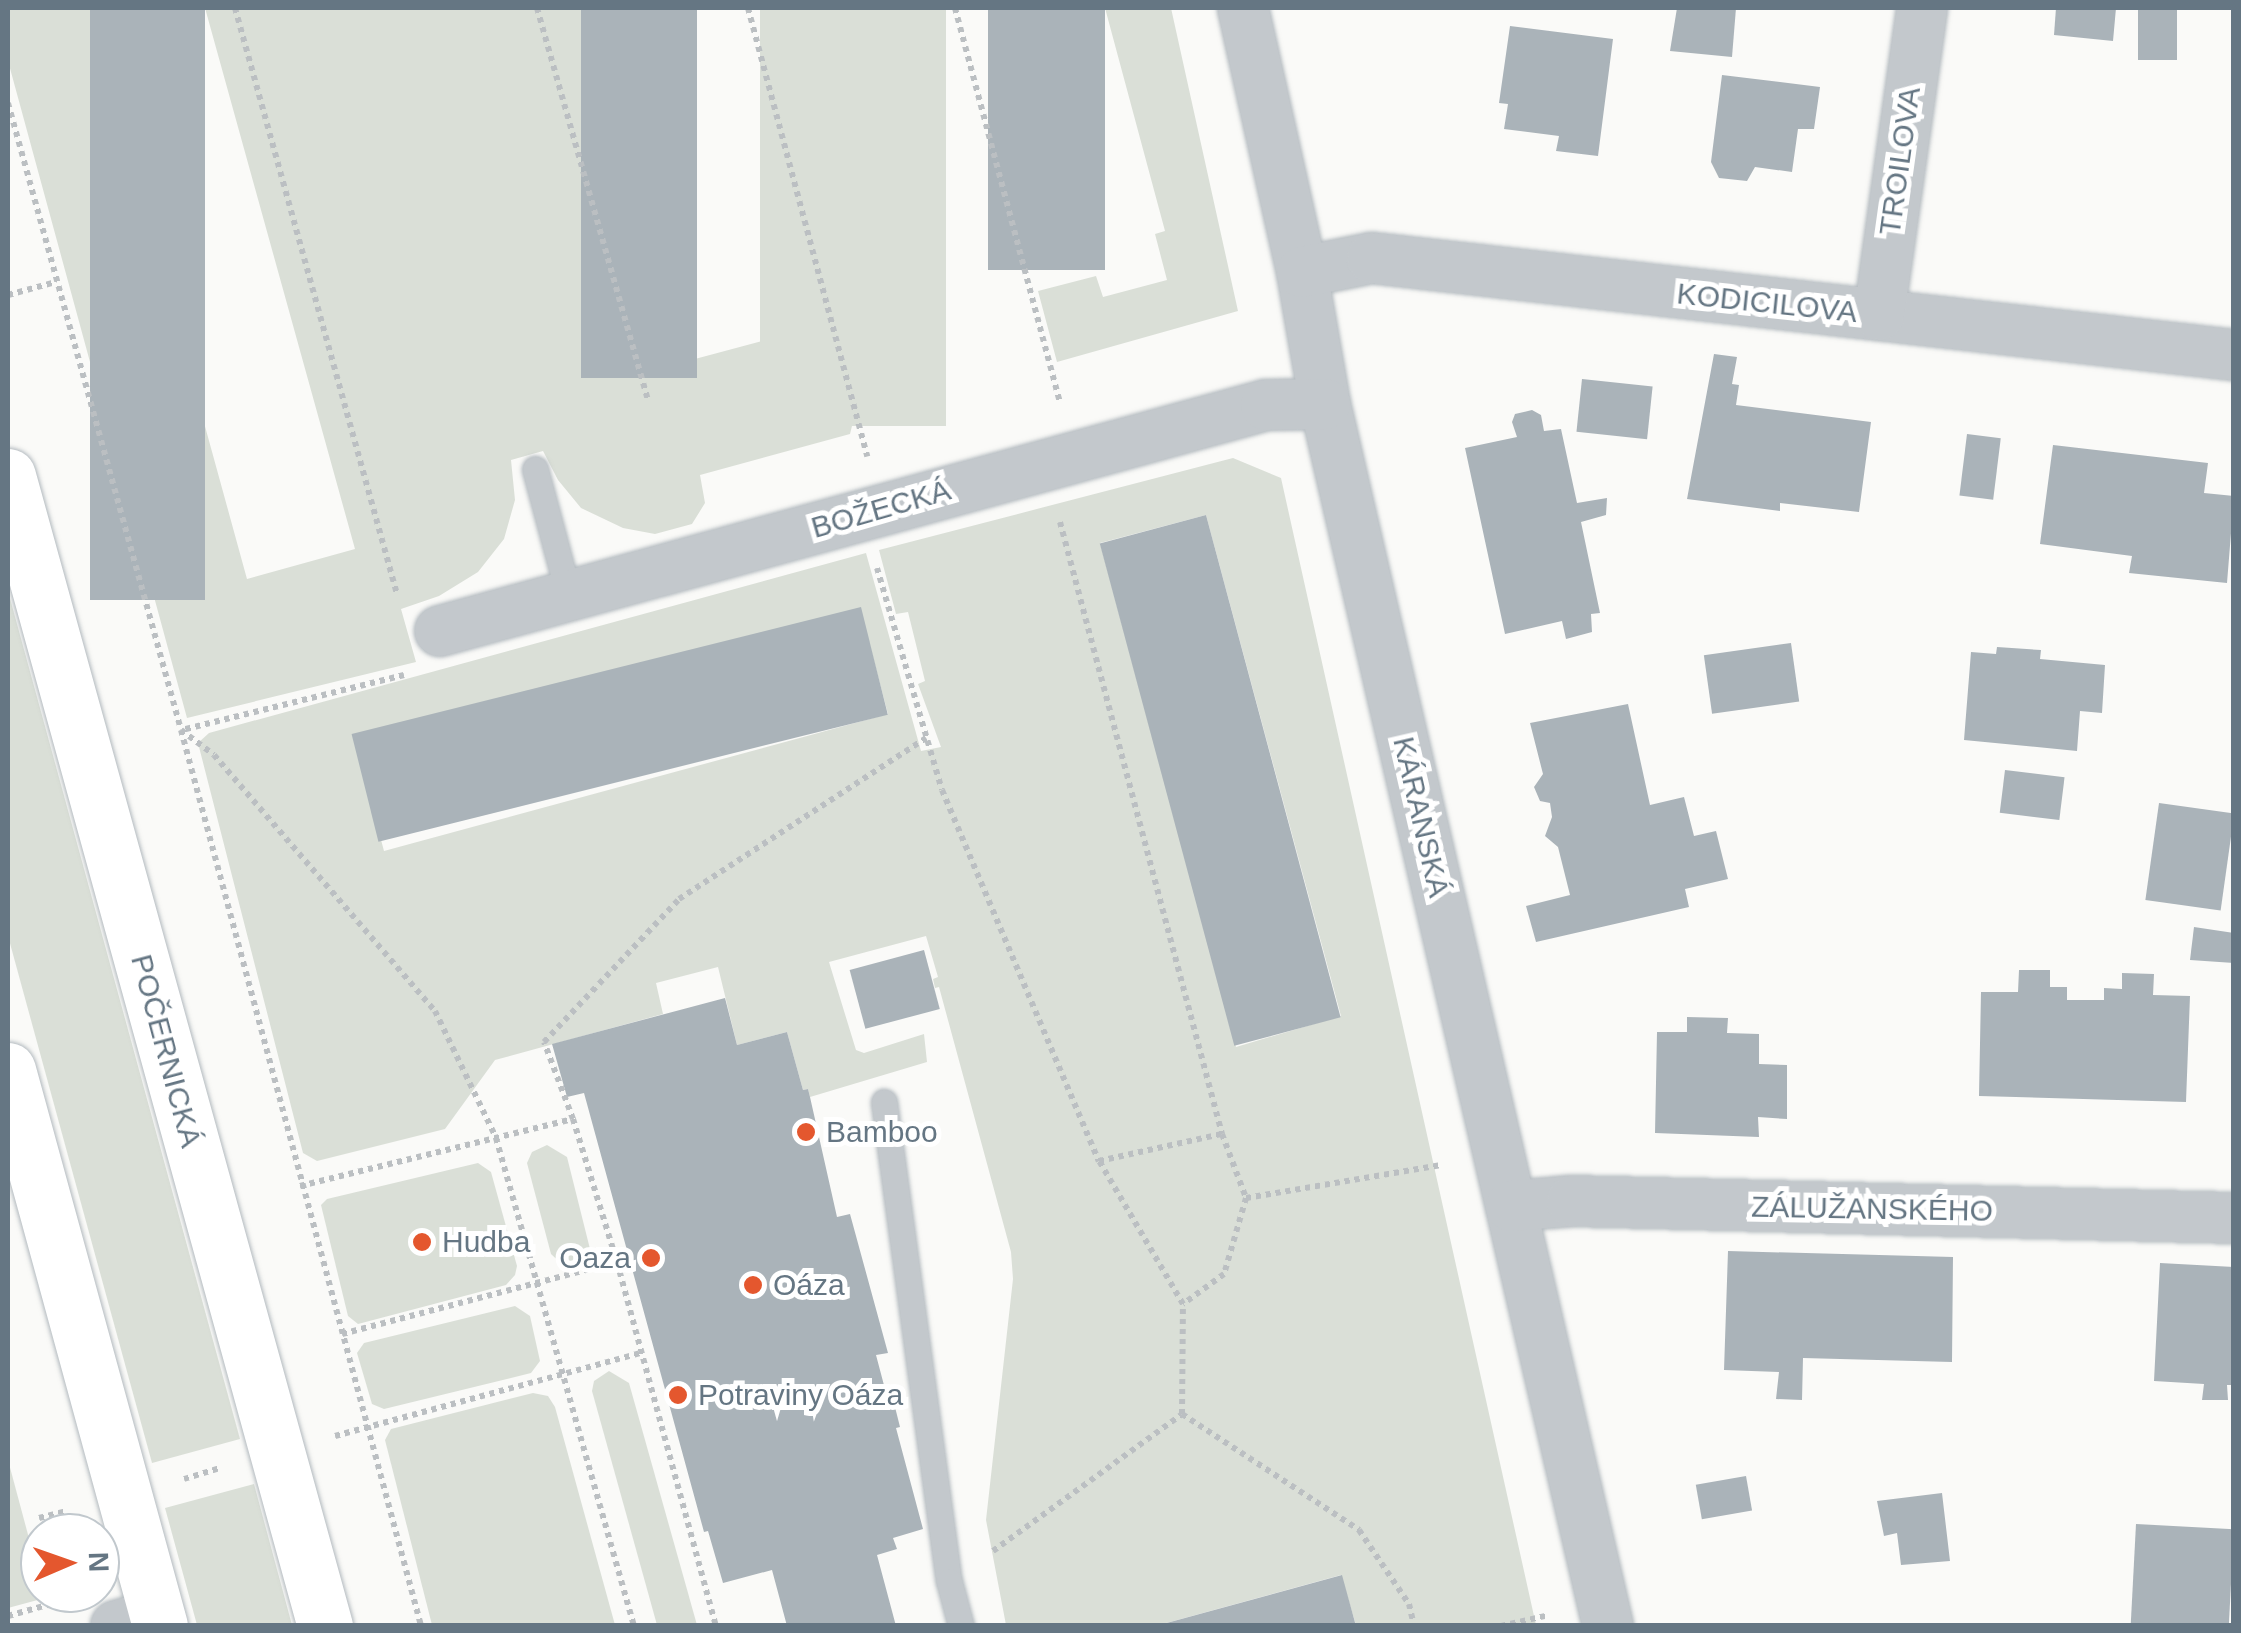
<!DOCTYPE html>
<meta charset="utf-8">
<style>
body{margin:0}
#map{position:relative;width:2241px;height:1633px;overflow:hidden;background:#fafaf8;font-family:Helvetica,sans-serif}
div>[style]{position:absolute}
.green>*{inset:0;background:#dadfd7;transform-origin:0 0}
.building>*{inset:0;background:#aab3b9;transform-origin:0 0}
.path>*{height:6px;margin-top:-3px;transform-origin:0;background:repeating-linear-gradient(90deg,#bbbfc2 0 5px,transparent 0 10px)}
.roads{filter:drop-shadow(0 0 2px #b3babf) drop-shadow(0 0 2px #b3babf)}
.lane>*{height:25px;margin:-12.5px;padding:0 12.5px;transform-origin:12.5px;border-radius:12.5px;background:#c3c8cc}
.street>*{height:50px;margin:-25px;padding:0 25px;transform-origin:25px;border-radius:25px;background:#c3c8cc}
.secondary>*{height:55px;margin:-27.5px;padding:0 27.5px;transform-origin:27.5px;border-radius:27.5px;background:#fff}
.dots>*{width:28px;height:28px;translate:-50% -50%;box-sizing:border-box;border:5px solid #fff;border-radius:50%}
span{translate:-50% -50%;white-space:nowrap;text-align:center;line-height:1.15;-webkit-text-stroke:10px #fff;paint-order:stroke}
.street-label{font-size:30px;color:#657683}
.poi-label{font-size:30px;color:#657683}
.left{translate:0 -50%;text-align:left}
.right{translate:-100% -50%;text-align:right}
.frame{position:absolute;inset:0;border:10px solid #657683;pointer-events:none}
.north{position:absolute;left:20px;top:1513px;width:100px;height:100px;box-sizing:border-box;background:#fff;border:2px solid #c1c8cd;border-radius:50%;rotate:88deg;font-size:28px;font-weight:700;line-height:40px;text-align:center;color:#657683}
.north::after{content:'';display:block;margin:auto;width:35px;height:45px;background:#e4572e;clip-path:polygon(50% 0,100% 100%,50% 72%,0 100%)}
</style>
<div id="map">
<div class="green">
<div style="clip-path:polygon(8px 8px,90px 8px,247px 579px,355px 549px,205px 8px,581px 8px,680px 363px,785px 335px,765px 260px,801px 252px,812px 259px,854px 418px,850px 434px,700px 475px,705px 503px,692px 524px,655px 534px,623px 528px,581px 508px,558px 480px,543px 451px,511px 460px,515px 500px,504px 539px,478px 572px,439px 596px,401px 609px,416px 662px,187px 718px,8px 61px)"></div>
<div style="left:760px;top:8px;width:186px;height:418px"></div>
<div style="clip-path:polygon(1105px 8px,1171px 8px,1238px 311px,1057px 362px,1038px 291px,1096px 276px,1103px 297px,1167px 280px,1155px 234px,1165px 231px)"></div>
<div style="clip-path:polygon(evenodd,1233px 458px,1281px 478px,1536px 1625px,1356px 1625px,1341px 1575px,1159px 1625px,1006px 1625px,986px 1520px,1013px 1279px,1011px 1252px,939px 987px,935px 988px,933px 979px,938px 977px,926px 936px,829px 962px,856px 1050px,864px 1053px,924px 1034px,927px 1062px,810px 1097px,808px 1089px,803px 1090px,787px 1032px,737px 1045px,718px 967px,656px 983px,663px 1014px,495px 1060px,445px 1129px,317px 1161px,303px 1153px,198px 743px,209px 733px,866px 553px,921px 751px,941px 747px,918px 684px,925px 681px,908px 612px,896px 614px,879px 550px,1233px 458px,1206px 515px,1341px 1016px,1236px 1047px,1100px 543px,1206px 515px,1233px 458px,860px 608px,888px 714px,384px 851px,356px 745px,860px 608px)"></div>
<div style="clip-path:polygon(8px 591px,240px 1439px,152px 1463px,8px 936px)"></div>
<div style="clip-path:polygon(547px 1145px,567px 1157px,590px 1249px,581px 1266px,566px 1268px,551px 1254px,527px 1163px,532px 1152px)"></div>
<div style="clip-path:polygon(478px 1163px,491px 1172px,517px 1266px,515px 1275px,506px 1285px,358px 1324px,348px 1316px,321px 1205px,327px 1199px)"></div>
<div style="clip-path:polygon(515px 1306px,530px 1316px,540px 1361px,531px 1373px,384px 1409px,372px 1404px,357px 1353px,364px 1343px)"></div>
<div style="clip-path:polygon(609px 1371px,629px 1383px,697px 1625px,657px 1625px,592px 1391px,594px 1381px)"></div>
<div style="clip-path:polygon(533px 1393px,548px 1396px,555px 1407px,615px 1625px,432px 1625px,385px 1440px,391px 1429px)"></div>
<div style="clip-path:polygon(8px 1460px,45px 1598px,8px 1608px)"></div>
<div style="clip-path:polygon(254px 1484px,292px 1625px,197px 1625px,165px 1508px)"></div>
</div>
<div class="building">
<div style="left:90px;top:8px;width:115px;height:592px"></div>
<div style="left:581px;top:8px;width:116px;height:370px"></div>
<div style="left:988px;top:8px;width:117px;height:262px"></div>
<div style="clip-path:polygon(1677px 8px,1736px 8px,1732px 57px,1670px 51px)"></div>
<div style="clip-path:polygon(2056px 8px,2116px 8px,2113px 41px,2054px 35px)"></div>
<div style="left:2138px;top:8px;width:39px;height:52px"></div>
<div style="clip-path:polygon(1510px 26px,1613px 39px,1598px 156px,1556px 151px,1559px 136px,1504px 129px,1508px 104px,1499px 103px)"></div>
<div style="clip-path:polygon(1722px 75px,1820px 87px,1814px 129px,1798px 129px,1792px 172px,1755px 167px,1747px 181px,1719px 178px,1711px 162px)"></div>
<div style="clip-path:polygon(1714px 354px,1737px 357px,1732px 384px,1739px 385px,1736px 405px,1871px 422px,1859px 512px,1780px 503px,1780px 511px,1687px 499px)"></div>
<div style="left:1582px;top:379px;width:71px;height:53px;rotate:6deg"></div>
<div style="clip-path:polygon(1532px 410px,1541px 415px,1544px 431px,1561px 429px,1577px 503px,1607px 498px,1606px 515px,1581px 522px,1600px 613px,1591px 614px,1592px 632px,1566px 639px,1562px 621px,1505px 634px,1465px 448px,1517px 437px,1512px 422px,1515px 414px)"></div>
<div style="left:1967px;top:434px;width:34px;height:62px;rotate:7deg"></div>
<div style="clip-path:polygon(2053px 445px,2208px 463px,2204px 493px,2234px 496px,2227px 583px,2129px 573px,2132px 556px,2040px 544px)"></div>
<div style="left:1206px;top:515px;width:520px;height:110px;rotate:75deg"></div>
<div style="left:861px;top:607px;width:111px;height:525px;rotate:76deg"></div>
<div style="left:1791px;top:643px;width:59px;height:88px;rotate:82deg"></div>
<div style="clip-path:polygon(1997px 647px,2041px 650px,2040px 659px,2105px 665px,2102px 713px,2080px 711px,2077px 751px,1964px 740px,1971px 652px,1996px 654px)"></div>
<div style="clip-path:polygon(1628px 704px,1650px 805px,1684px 797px,1694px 836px,1716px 831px,1728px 879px,1685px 889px,1689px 907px,1536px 942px,1526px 906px,1570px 895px,1558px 847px,1545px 836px,1552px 817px,1550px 803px,1540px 801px,1534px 787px,1543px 774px,1530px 723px)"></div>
<div style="left:2005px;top:770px;width:60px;height:43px;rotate:7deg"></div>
<div style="left:2159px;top:803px;width:76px;height:98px;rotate:8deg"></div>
<div style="clip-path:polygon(2194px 927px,2234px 933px,2234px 963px,2190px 960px)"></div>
<div style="left:924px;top:950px;width:61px;height:77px;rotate:75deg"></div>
<div style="clip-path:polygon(2019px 970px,2050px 970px,2050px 987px,2067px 987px,2067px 1000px,2104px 1000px,2104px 988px,2122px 989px,2122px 973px,2154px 974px,2153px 995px,2190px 996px,2186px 1102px,1979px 1096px,1981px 992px,2018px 992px)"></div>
<div style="clip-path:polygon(725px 998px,737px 1045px,787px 1032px,803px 1090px,808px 1089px,810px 1097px,837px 1217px,850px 1214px,888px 1353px,876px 1355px,885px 1389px,890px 1387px,900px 1427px,896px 1428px,923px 1529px,893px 1538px,897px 1549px,877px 1555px,896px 1626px,787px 1626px,772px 1570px,723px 1583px,708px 1531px,704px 1532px,584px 1093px,567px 1097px,552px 1044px)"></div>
<div style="clip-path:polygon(1687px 1017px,1728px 1018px,1727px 1033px,1759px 1034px,1759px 1064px,1787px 1065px,1787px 1119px,1758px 1117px,1759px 1137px,1655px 1133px,1657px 1032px,1687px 1032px)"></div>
<div style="clip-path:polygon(1728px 1251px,1953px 1257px,1952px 1362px,1803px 1358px,1802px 1400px,1776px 1399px,1779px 1372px,1724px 1370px)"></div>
<div style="clip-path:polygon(2160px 1263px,2234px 1267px,2234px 1385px,2227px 1385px,2228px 1400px,2202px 1400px,2204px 1384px,2154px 1381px)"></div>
<div style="left:1746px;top:1476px;width:35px;height:51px;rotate:80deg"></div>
<div style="clip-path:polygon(1942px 1493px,1950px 1561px,1901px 1565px,1897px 1533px,1884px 1536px,1877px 1501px)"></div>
<div style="left:2136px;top:1524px;width:98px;height:102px;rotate:3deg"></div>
<div style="clip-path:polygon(1342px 1575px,1356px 1626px,1163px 1626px,1163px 1624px)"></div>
</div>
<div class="path">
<div style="left:235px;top:8px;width:608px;rotate:74.55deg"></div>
<div style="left:537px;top:8px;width:406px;rotate:74.2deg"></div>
<div style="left:748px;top:8px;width:464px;rotate:75.1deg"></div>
<div style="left:955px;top:8px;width:409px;rotate:75.1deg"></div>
<div style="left:8px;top:103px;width:650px;rotate:74.57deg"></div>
<div style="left:181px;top:730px;width:928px;rotate:75deg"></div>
<div style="left:8px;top:295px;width:50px;rotate:-15.2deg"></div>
<div style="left:1060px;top:522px;width:633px;rotate:75.17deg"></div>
<div style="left:877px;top:568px;width:231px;rotate:73.7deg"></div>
<div style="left:942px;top:790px;width:403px;rotate:67.1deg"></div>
<div style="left:404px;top:675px;width:230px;rotate:166.1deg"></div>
<div style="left:181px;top:730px;width:41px;rotate:37.1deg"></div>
<div style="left:214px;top:755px;width:338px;rotate:49.2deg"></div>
<div style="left:435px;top:1011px;width:141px;rotate:64.3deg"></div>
<div style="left:496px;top:1138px;width:507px;rotate:74.21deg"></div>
<div style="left:573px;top:1119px;width:82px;rotate:-110.6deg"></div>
<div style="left:544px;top:1042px;width:197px;rotate:-46.6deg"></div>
<div style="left:679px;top:899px;width:295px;rotate:-33.1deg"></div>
<div style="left:300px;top:1186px;width:281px;rotate:-13.8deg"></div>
<div style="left:573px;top:1119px;width:150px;rotate:72.9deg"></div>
<div style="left:617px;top:1262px;width:377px;rotate:74.8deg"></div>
<div style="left:1246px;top:1198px;width:79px;rotate:106.1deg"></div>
<div style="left:1224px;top:1274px;width:51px;rotate:143.8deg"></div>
<div style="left:1183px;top:1304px;width:166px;rotate:-120.4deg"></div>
<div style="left:1099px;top:1161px;width:126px;rotate:-12.4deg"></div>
<div style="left:1222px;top:1134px;width:68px;rotate:69.4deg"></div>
<div style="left:1246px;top:1198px;width:198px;rotate:-9.6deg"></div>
<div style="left:342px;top:1334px;width:284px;rotate:-14.7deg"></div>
<div style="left:1182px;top:1414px;width:212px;rotate:33.2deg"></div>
<div style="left:1359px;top:1530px;width:89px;rotate:56deg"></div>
<div style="left:1409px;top:1604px;width:23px;rotate:77deg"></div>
<div style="left:335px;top:1436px;width:317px;rotate:-15.2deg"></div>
<div style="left:184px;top:1479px;width:38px;rotate:-17deg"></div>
<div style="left:39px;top:1518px;width:29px;rotate:-14deg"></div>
<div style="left:993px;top:1551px;width:233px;rotate:-35.9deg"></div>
<div style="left:1182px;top:1414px;width:110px;rotate:-89.5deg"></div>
<div style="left:8px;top:1616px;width:55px;rotate:-15.8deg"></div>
<div style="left:1501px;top:1626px;width:49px;rotate:-12.9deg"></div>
</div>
<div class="roads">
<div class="lane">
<div style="left:535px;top:469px;width:131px;rotate:75deg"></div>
<div style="left:884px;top:1102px;width:483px;rotate:82.3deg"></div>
<div style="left:949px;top:1581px;width:47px;rotate:75.1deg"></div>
</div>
<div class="street">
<div style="left:1243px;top:8px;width:271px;rotate:77.4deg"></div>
<div style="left:1302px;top:272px;width:134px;rotate:80.1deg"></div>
<div style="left:1325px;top:404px;width:1254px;rotate:76.96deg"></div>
<div style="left:1302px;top:272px;width:71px;rotate:-11.3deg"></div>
<div style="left:1372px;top:258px;width:867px;rotate:6.42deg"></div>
<div style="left:1879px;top:315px;width:310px;rotate:-82deg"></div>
<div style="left:440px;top:631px;width:856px;rotate:-15.3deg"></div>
<div style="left:1266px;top:405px;width:59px;rotate:-1deg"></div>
<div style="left:1511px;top:1206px;width:61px;rotate:-4.7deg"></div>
<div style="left:1572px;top:1201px;width:662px;rotate:1.47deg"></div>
<div style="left:116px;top:1626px;width:43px;rotate:-16.3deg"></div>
</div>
<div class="secondary">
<div style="left:8px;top:476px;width:1193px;rotate:74.59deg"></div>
<div style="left:8px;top:1070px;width:576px;rotate:74.71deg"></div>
</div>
</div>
<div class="dots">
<div style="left:806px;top:1132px;background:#e4572e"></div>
<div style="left:422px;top:1242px;background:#e4572e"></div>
<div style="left:651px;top:1258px;background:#e4572e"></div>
<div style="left:753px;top:1285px;background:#e4572e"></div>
<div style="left:678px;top:1395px;background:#e4572e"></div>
</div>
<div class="street-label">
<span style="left:1900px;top:161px;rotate:-82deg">TROILOVA</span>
<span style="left:1767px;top:303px;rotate:6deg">KODICILOVA</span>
<span style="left:881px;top:509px;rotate:-16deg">BOŽECKÁ</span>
<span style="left:1421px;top:817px;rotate:77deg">KÁRANSKÁ</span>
<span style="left:166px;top:1051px;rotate:75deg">POČERNICKÁ</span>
<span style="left:1872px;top:1209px;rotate:1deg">ZÁLUŽANSKÉHO</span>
</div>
<div class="poi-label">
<span class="left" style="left:826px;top:1132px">Bamboo</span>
<span class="left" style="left:442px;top:1242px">Hudba</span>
<span class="right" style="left:631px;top:1258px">Oaza</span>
<span class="left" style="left:773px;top:1285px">Oáza</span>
<span class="left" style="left:698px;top:1395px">Potraviny Oáza</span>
</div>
<div class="frame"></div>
<div class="north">N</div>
</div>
